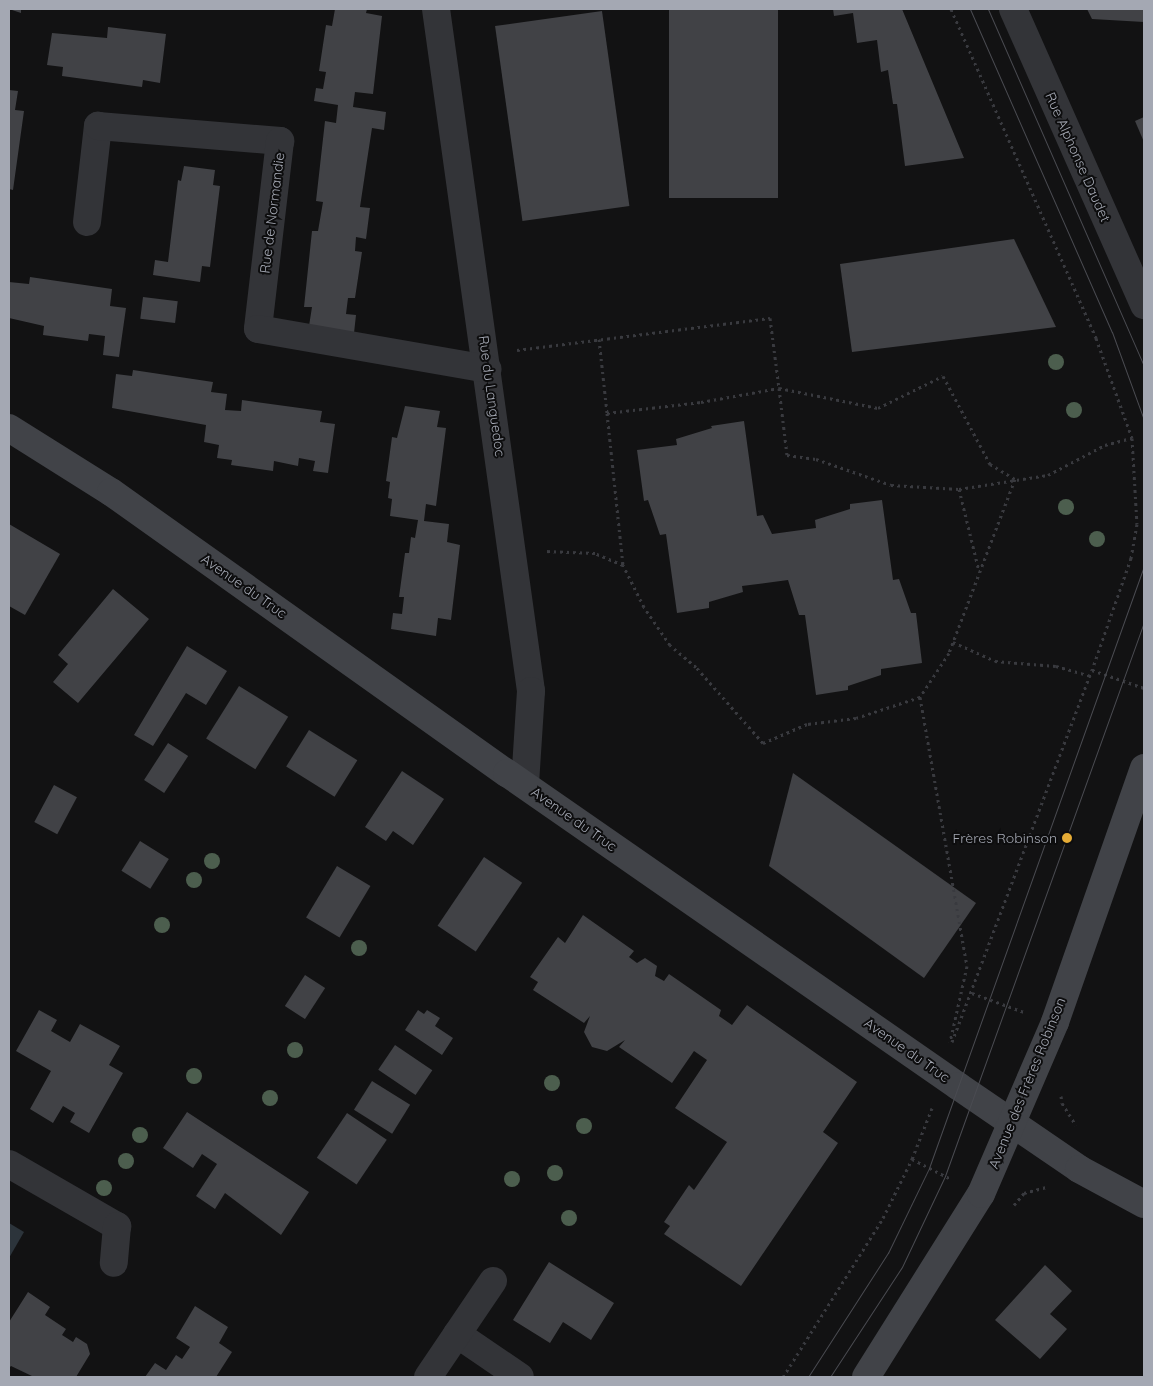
<!DOCTYPE html>
<meta charset="utf-8">
<style>
body{margin:0}
#map{position:relative;width:1153px;height:1386px;overflow:hidden;background:#121213;font-family:Quicksand,sans-serif}
div>[style]{position:absolute}
.water>*{inset:0;background:#2c343b}
.building>*{inset:0;background:#414246;transform-origin:0 0}
.path>*{height:3px;margin-top:-1.5px;transform-origin:0;background:repeating-linear-gradient(90deg,#393a3f 0 2.5px,transparent 0 6.5px)}
.street>*{height:28px;margin:-14px;padding:0 14px;transform-origin:14px;border-radius:14px;background:#333438}
.secondary>*{height:28px;margin:-14px;padding:0 14px;transform-origin:14px;border-radius:14px;background:#414348}
.tram>*{height:1px;margin:-0.5px;padding:0 0.5px;transform-origin:0.5px;border-radius:0.5px;background:#4a4b51}
.trees>*{width:16px;height:16px;margin:-8px;border-radius:50%;background:#4c5e4e}
.dots>*{width:14px;height:14px;translate:-50% -50%;box-sizing:border-box;border:2px solid #0d0d0e;border-radius:50%}
span{translate:-50% -50%;white-space:nowrap;text-align:center;line-height:1.15;-webkit-text-stroke:4px #0d0d0e;paint-order:stroke}
.street-label{font-size:14px;color:#a4a8b3}
.poi-label{font-size:14px;color:#a4a8b3}
.right{translate:-100% -50%;text-align:right}
.frame{position:absolute;inset:0;border:10px solid #a4a8b3;pointer-events:none}
</style>
<div id="map">
<div class="water">
<div style="clip-path:polygon(9px 1223px,24px 1232px,9px 1258px)"></div>
</div>
<div class="building">
<div style="clip-path:polygon(9px 9px,21px 9px,21px 13px)"></div>
<div style="clip-path:polygon(335px 9px,367px 9px,366px 13px,382px 16px,373px 94px,355px 92px,353px 107px,386px 112px,384px 130px,372px 128px,366px 167px,360px 207px,370px 208px,366px 239px,356px 237px,355px 251px,362px 252px,355px 298px,348px 298px,346px 314px,356px 315px,354px 333px,309px 326px,312px 307px,304px 307px,312px 231px,318px 231px,323px 202px,316px 201px,325px 121px,336px 123px,338px 105px,314px 101px,316px 88px,323px 89px,326px 72px,319px 71px,326px 25px,332px 26px)"></div>
<div style="left:669px;top:9px;width:109px;height:189px"></div>
<div style="clip-path:polygon(833px 9px,902px 9px,964px 158px,905px 166px,897px 104px,893px 104px,888px 70px,881px 72px,877px 40px,857px 43px,853px 13px,834px 16px)"></div>
<div style="clip-path:polygon(1087px 9px,1144px 9px,1144px 22px,1092px 19px)"></div>
<div style="left:602px;top:11px;width:197px;height:108px;rotate:82deg"></div>
<div style="clip-path:polygon(108px 27px,166px 34px,160px 83px,143px 80px,142px 87px,62px 76px,63px 67px,47px 65px,52px 33px,107px 38px)"></div>
<div style="clip-path:polygon(9px 90px,18px 91px,15px 110px,24px 111px,13px 190px,9px 189px)"></div>
<div style="clip-path:polygon(1144px 117px,1144px 142px,1135px 121px)"></div>
<div style="clip-path:polygon(184px 166px,215px 170px,213px 185px,220px 186px,210px 267px,202px 266px,200px 282px,153px 275px,155px 260px,168px 262px,178px 180px,181px 181px)"></div>
<div style="clip-path:polygon(1014px 239px,1056px 327px,852px 352px,840px 264px)"></div>
<div style="clip-path:polygon(30px 277px,112px 289px,110px 306px,126px 308px,119px 357px,103px 355px,105px 336px,89px 334px,88px 341px,43px 335px,44px 326px,9px 318px,9px 282px,29px 284px)"></div>
<div style="left:143px;top:297px;width:35px;height:22px;rotate:7deg"></div>
<div style="clip-path:polygon(133px 370px,213px 382px,211px 392px,227px 394px,225px 410px,241px 411px,242px 400px,322px 411px,320px 422px,335px 424px,328px 473px,313px 471px,315px 461px,299px 458px,298px 466px,274px 461px,273px 471px,231px 465px,232px 460px,217px 458px,219px 445px,204px 442px,206px 425px,112px 408px,116px 374px,132px 376px)"></div>
<div style="clip-path:polygon(405px 406px,440px 411px,437px 427px,446px 428px,436px 506px,426px 504px,424px 521px,449px 524px,447px 542px,460px 545px,451px 620px,438px 618px,436px 636px,391px 629px,393px 613px,402px 614px,404px 597px,399px 597px,405px 553px,409px 553px,411px 537px,415px 538px,418px 520px,390px 516px,392px 499px,388px 498px,390px 482px,386px 481px,392px 437px,397px 438px)"></div>
<div style="clip-path:polygon(744px 421px,757px 516px,763px 515px,772px 534px,816px 528px,815px 520px,850px 509px,850px 504px,882px 500px,893px 580px,899px 579px,911px 613px,916px 613px,922px 663px,881px 669px,881px 675px,848px 686px,848px 690px,816px 695px,805px 615px,799px 615px,788px 580px,742px 586px,743px 592px,709px 602px,709px 608px,677px 613px,666px 534px,660px 535px,648px 500px,644px 501px,637px 450px,677px 445px,676px 439px,712px 428px,711px 426px)"></div>
<div style="clip-path:polygon(9px 524px,60px 554px,25px 615px,9px 606px)"></div>
<div style="clip-path:polygon(113px 589px,149px 619px,78px 703px,53px 682px,68px 664px,58px 655px)"></div>
<div style="clip-path:polygon(187px 646px,227px 671px,206px 705px,186px 693px,153px 746px,134px 735px)"></div>
<div style="left:239px;top:686px;width:58px;height:62px;rotate:32deg"></div>
<div style="left:309px;top:730px;width:57px;height:43px;rotate:32deg"></div>
<div style="left:168px;top:743px;width:24px;height:44px;rotate:33deg"></div>
<div style="clip-path:polygon(402px 771px,444px 799px,413px 845px,393px 831px,386px 841px,365px 827px)"></div>
<div style="clip-path:polygon(793px 773px,976px 903px,924px 978px,769px 866px)"></div>
<div style="left:54px;top:785px;width:26px;height:42px;rotate:28deg"></div>
<div style="left:140px;top:841px;width:34px;height:35px;rotate:32deg"></div>
<div style="left:484px;top:857px;width:46px;height:83px;rotate:34deg"></div>
<div style="left:337px;top:866px;width:39px;height:60px;rotate:31deg"></div>
<div style="clip-path:polygon(583px 915px,634px 951px,629px 957px,637px 963px,645px 958px,657px 966px,655px 976px,664px 981px,669px 974px,721px 1010px,719px 1016px,732px 1025px,747px 1005px,857px 1082px,823px 1132px,838px 1143px,741px 1286px,664px 1234px,670px 1226px,664px 1222px,689px 1185px,694px 1190px,727px 1142px,675px 1108px,707px 1060px,694px 1051px,672px 1083px,619px 1047px,625px 1040px,607px 1051px,592px 1047px,584px 1032px,590px 1016px,584px 1023px,533px 990px,538px 982px,530px 977px,558px 937px,565px 943px)"></div>
<div style="left:305px;top:975px;width:24px;height:37px;rotate:33deg"></div>
<div style="clip-path:polygon(39px 1010px,57px 1020px,51px 1031px,70px 1042px,80px 1024px,120px 1046px,109px 1065px,123px 1073px,89px 1133px,70px 1122px,75px 1113px,63px 1106px,53px 1123px,30px 1109px,51px 1071px,16px 1051px)"></div>
<div style="clip-path:polygon(418px 1010px,424px 1014px,427px 1010px,440px 1018px,435px 1026px,453px 1038px,442px 1055px,405px 1030px)"></div>
<div style="left:395px;top:1045px;width:45px;height:30px;rotate:34deg"></div>
<div style="left:372px;top:1081px;width:45px;height:34px;rotate:32deg"></div>
<div style="clip-path:polygon(187px 1112px,309px 1192px,281px 1235px,225px 1193px,215px 1209px,196px 1196px,217px 1164px,202px 1154px,193px 1168px,163px 1148px)"></div>
<div style="left:347px;top:1113px;width:48px;height:54px;rotate:34deg"></div>
<div style="clip-path:polygon(549px 1262px,614px 1303px,591px 1340px,563px 1322px,550px 1343px,513px 1320px)"></div>
<div style="clip-path:polygon(1045px 1265px,1072px 1291px,1050px 1314px,1067px 1329px,1040px 1359px,995px 1320px)"></div>
<div style="clip-path:polygon(28px 1292px,50px 1307px,45px 1315px,66px 1329px,62px 1335px,73px 1342px,76px 1337px,87px 1344px,90px 1354px,76px 1377px,34px 1377px,11px 1366px,9px 1368px,9px 1322px)"></div>
<div style="clip-path:polygon(195px 1306px,228px 1327px,219px 1343px,232px 1352px,216px 1377px,145px 1377px,155px 1363px,166px 1370px,176px 1355px,182px 1359px,190px 1347px,176px 1338px)"></div>
</div>
<div class="path">
<div style="left:951px;top:9px;width:360px;rotate:66.2deg"></div>
<div style="left:1096px;top:338px;width:106px;rotate:70.2deg"></div>
<div style="left:1132px;top:438px;width:86px;rotate:86.7deg"></div>
<div style="left:1137px;top:524px;width:35px;rotate:100deg"></div>
<div style="left:1131px;top:558px;width:119px;rotate:109.2deg"></div>
<div style="left:1092px;top:670px;width:55px;rotate:19.1deg"></div>
<div style="left:599px;top:339px;width:74px;rotate:83.8deg"></div>
<div style="left:607px;top:413px;width:95px;rotate:-6.7deg"></div>
<div style="left:701px;top:402px;width:79px;rotate:-10.2deg"></div>
<div style="left:779px;top:388px;width:67px;rotate:83.2deg"></div>
<div style="left:787px;top:455px;width:29px;rotate:8deg"></div>
<div style="left:816px;top:459px;width:79px;rotate:19.1deg"></div>
<div style="left:891px;top:485px;width:68px;rotate:3.4deg"></div>
<div style="left:959px;top:489px;width:90px;rotate:-8.9deg"></div>
<div style="left:1048px;top:475px;width:64px;rotate:-27.8deg"></div>
<div style="left:1105px;top:445px;width:28px;rotate:-15deg"></div>
<div style="left:517px;top:350px;width:255px;rotate:-7.2deg"></div>
<div style="left:770px;top:318px;width:71px;rotate:82.7deg"></div>
<div style="left:779px;top:388px;width:101px;rotate:11.4deg"></div>
<div style="left:878px;top:408px;width:72px;rotate:-26.2deg"></div>
<div style="left:943px;top:376px;width:100px;rotate:61.9deg"></div>
<div style="left:990px;top:464px;width:29px;rotate:31deg"></div>
<div style="left:1015px;top:479px;width:186px;rotate:110.8deg"></div>
<div style="left:949px;top:653px;width:53px;rotate:123.4deg"></div>
<div style="left:920px;top:697px;width:67px;rotate:161.8deg"></div>
<div style="left:856px;top:718px;width:49px;rotate:173deg"></div>
<div style="left:807px;top:724px;width:48px;rotate:156.6deg"></div>
<div style="left:763px;top:743px;width:101px;rotate:-131.4deg"></div>
<div style="left:696px;top:667px;width:34px;rotate:-140deg"></div>
<div style="left:670px;top:645px;width:46px;rotate:-124.4deg"></div>
<div style="left:644px;top:607px;width:47px;rotate:-116.6deg"></div>
<div style="left:623px;top:565px;width:30px;rotate:-157deg"></div>
<div style="left:595px;top:553px;width:50px;rotate:-177.7deg"></div>
<div style="left:607px;top:413px;width:153px;rotate:84deg"></div>
<div style="left:959px;top:489px;width:84px;rotate:76.3deg"></div>
<div style="left:953px;top:642px;width:46px;rotate:24.3deg"></div>
<div style="left:995px;top:661px;width:61px;rotate:4.7deg"></div>
<div style="left:1056px;top:666px;width:35px;rotate:16deg"></div>
<div style="left:920px;top:697px;width:273px;rotate:80.1deg"></div>
<div style="left:967px;top:966px;width:78px;rotate:102.6deg"></div>
<div style="left:972px;top:993px;width:55px;rotate:20.1deg"></div>
<div style="left:952px;top:1042px;width:397px;rotate:-69.4deg"></div>
<div style="left:1061px;top:1096px;width:7px;rotate:82deg"></div>
<div style="left:1062px;top:1103px;width:26px;rotate:58deg"></div>
<div style="left:932px;top:1108px;width:55px;rotate:111.4deg"></div>
<div style="left:912px;top:1159px;width:44px;rotate:27.1deg"></div>
<div style="left:1014px;top:1205px;width:16px;rotate:-50deg"></div>
<div style="left:1024px;top:1193px;width:24px;rotate:-15deg"></div>
<div style="left:783px;top:1377px;width:188px;rotate:-57.8deg"></div>
<div style="left:883px;top:1218px;width:66px;rotate:-63.8deg"></div>
</div>
<div class="street">
<div style="left:436px;top:9px;width:689px;rotate:82.07deg"></div>
<div style="left:531px;top:691px;width:94px;rotate:93.7deg"></div>
<div style="left:1013px;top:9px;width:324px;rotate:66.1deg"></div>
<div style="left:87px;top:222px;width:97px;rotate:-83.5deg"></div>
<div style="left:98px;top:126px;width:183px;rotate:4.7deg"></div>
<div style="left:280px;top:141px;width:189px;rotate:96.7deg"></div>
<div style="left:258px;top:329px;width:233px;rotate:9.9deg"></div>
<div style="left:9px;top:1164px;width:125px;rotate:29.9deg"></div>
<div style="left:117px;top:1226px;width:37px;rotate:95deg"></div>
<div style="left:457px;top:1334px;width:76px;rotate:34.3deg"></div>
<div style="left:428px;top:1377px;width:116px;rotate:-55.9deg"></div>
</div>
<div class="secondary">
<div style="left:9px;top:428px;width:120px;rotate:32.1deg"></div>
<div style="left:111px;top:492px;width:486px;rotate:35.4deg"></div>
<div style="left:507px;top:773px;width:549px;rotate:34.76deg"></div>
<div style="left:958px;top:1086px;width:147px;rotate:34.4deg"></div>
<div style="left:1079px;top:1169px;width:74px;rotate:28.3deg"></div>
<div style="left:866px;top:1377px;width:216px;rotate:-57.9deg"></div>
<div style="left:981px;top:1194px;width:187px;rotate:-66.7deg"></div>
<div style="left:1055px;top:1022px;width:269px;rotate:-70.7deg"></div>
</div>
<div class="tram">
<div style="left:970px;top:9px;width:353px;rotate:66.3deg"></div>
<div style="left:1112px;top:332px;width:94px;rotate:70deg"></div>
<div style="left:988px;top:9px;width:390px;rotate:66.4deg"></div>
<div style="left:808px;top:1377px;width:148px;rotate:-57.2deg"></div>
<div style="left:888px;top:1253px;width:94px;rotate:-64.2deg"></div>
<div style="left:929px;top:1168px;width:639px;rotate:-70.35deg"></div>
<div style="left:830px;top:1377px;width:131px;rotate:-56.8deg"></div>
<div style="left:902px;top:1267px;width:101px;rotate:-64.7deg"></div>
<div style="left:945px;top:1176px;width:589px;rotate:-70.24deg"></div>
</div>
<div class="trees">
<div style="left:1056px;top:362px"></div>
<div style="left:1074px;top:410px"></div>
<div style="left:1066px;top:507px"></div>
<div style="left:1097px;top:539px"></div>
<div style="left:212px;top:861px"></div>
<div style="left:194px;top:880px"></div>
<div style="left:162px;top:925px"></div>
<div style="left:359px;top:948px"></div>
<div style="left:295px;top:1050px"></div>
<div style="left:194px;top:1076px"></div>
<div style="left:552px;top:1083px"></div>
<div style="left:270px;top:1098px"></div>
<div style="left:584px;top:1126px"></div>
<div style="left:140px;top:1135px"></div>
<div style="left:126px;top:1161px"></div>
<div style="left:555px;top:1173px"></div>
<div style="left:512px;top:1179px"></div>
<div style="left:104px;top:1188px"></div>
<div style="left:569px;top:1218px"></div>
</div>
<div class="dots">
<div style="left:1067px;top:838px;background:#e6ac36"></div>
</div>
<div class="street-label">
<span style="left:1078px;top:157px;rotate:66deg">Rue Alphonse Daudet</span>
<span style="left:272px;top:213px;rotate:-83deg">Rue de Normandie</span>
<span style="left:492px;top:396px;rotate:82deg">Rue du Languedoc</span>
<span style="left:244px;top:586px;rotate:35deg">Avenue du Truc</span>
<span style="left:574px;top:819px;rotate:35deg">Avenue du Truc</span>
<span style="left:907px;top:1050px;rotate:35deg">Avenue du Truc</span>
<span style="left:1027px;top:1083px;rotate:-68deg">Avenue des Frères Robinson</span>
</div>
<div class="poi-label">
<span class="right" style="left:1057px;top:838px">Frères Robinson</span>
</div>
<div class="frame"></div>
</div>
